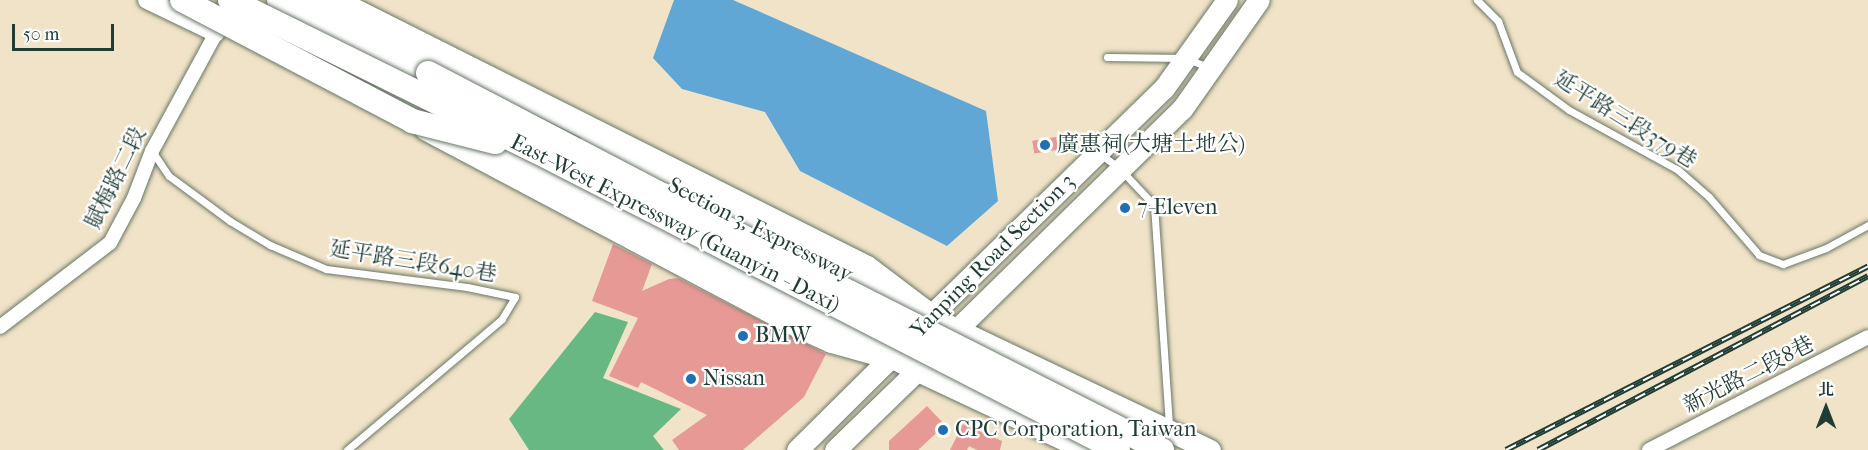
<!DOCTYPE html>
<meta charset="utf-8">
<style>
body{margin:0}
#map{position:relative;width:1868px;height:450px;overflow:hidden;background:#f1e3c7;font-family:"IM FELL French Canon","Noto Serif TC",serif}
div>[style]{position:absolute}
.forest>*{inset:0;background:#68b884}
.water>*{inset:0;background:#60a7d6}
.building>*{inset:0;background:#e69995;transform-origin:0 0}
.roads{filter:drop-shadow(0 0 2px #687767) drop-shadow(0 0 2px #687767)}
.lane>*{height:7px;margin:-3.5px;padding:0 3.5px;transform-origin:3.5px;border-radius:3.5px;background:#fff}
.street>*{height:14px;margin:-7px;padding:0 7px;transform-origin:7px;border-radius:7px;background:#fff}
.secondary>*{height:18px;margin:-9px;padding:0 9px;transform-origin:9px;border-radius:9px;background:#fff}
.primary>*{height:21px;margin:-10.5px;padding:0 10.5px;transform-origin:10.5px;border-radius:10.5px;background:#fff}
.highway>*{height:24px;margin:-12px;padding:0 12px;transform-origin:12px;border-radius:12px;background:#fff}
.rail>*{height:6px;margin-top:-3px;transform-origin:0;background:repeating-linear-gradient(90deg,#fff 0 11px,#1f3d34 0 22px);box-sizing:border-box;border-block:2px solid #1f3d34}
.bridges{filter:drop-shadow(0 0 2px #687767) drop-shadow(0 0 2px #687767)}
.highway-bridge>*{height:24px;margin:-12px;padding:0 12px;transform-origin:12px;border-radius:12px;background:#fff}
.dots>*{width:16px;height:16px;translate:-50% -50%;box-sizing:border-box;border:3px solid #fff;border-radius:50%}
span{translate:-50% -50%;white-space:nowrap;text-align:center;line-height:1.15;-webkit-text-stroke:4.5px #fff;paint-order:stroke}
.street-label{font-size:22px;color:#1f3d34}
.poi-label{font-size:22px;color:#1f3d34}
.left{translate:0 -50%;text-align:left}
.north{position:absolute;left:1796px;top:378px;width:60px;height:60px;-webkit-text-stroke:4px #fff;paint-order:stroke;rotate:0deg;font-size:16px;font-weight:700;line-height:24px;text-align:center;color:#1f3d34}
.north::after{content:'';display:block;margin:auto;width:21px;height:27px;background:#1f3d34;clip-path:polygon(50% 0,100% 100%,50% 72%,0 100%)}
.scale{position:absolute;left:12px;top:24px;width:102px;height:27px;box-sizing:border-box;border:3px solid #1f3d34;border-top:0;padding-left:8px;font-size:18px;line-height:21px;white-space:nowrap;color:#1f3d34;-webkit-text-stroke:4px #fff;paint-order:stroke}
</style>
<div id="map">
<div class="forest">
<div style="clip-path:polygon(595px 312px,628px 322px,603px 378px,681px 409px,653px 436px,664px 450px,529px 450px,509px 419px)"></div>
</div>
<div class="water">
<div style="clip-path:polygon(674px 0,733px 0,986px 111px,998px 201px,947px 246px,800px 171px,765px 112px,682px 89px,653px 58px)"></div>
</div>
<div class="building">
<div style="left:1056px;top:137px;width:13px;height:24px;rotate:81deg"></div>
<div style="clip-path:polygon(613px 244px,652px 264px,642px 291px,669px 279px,678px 278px,826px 354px,804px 397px,743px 450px,679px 450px,672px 440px,707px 415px,641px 382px,638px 388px,609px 376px,638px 318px,592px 301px)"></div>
<div style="clip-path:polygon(927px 406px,945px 425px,918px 450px,889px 450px,889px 441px)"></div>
<div style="clip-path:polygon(963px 424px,1002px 441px,1000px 450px,977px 450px,969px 446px,967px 450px,950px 450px)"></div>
</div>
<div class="roads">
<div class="lane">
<div style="left:1477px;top:0;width:30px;rotate:45deg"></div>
<div style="left:1498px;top:21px;width:54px;rotate:69.6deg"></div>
<div style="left:1517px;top:72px;width:64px;rotate:36.2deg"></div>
<div style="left:1569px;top:110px;width:124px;rotate:28.8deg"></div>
<div style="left:1678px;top:170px;width:41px;rotate:41.1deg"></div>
<div style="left:1709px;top:197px;width:77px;rotate:49.2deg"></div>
<div style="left:1759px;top:255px;width:26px;rotate:21deg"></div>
<div style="left:1783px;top:264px;width:46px;rotate:-20.4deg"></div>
<div style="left:1826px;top:248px;width:48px;rotate:-28.7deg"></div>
<div style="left:1107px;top:57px;width:79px;rotate:0.7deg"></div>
<div style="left:1186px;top:58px;width:25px;rotate:23deg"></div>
<div style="left:152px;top:151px;width:30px;rotate:56deg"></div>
<div style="left:169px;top:176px;width:76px;rotate:36.4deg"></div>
<div style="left:230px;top:221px;width:47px;rotate:31deg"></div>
<div style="left:270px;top:245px;width:61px;rotate:23.2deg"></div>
<div style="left:326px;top:269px;width:142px;rotate:7.3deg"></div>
<div style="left:467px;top:287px;width:49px;rotate:11.8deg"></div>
<div style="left:515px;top:297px;width:26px;rotate:121deg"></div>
<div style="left:502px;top:319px;width:203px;rotate:139.8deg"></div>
<div style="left:1099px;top:153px;width:26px;rotate:37deg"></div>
<div style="left:1120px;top:169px;width:50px;rotate:46.6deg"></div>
<div style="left:1154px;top:205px;width:222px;rotate:86.1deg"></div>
</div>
<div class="street">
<div style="left:0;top:327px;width:138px;rotate:-37.4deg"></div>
<div style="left:110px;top:243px;width:51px;rotate:-61.9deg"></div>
<div style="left:134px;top:198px;width:50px;rotate:-69deg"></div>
<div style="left:152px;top:151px;width:142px;rotate:-61.5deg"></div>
<div style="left:1649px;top:450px;width:246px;rotate:-27.3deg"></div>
</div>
<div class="secondary">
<div style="left:147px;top:0;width:76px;rotate:25.6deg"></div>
</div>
<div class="primary">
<div style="left:314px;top:0;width:36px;rotate:27deg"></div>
<div style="left:383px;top:92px;width:64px;rotate:27.8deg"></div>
<div style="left:476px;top:141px;width:498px;rotate:27.5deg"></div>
<div style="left:918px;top:371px;width:186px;rotate:25.2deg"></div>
<div style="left:590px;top:142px;width:353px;rotate:27.3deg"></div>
<div style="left:904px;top:304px;width:339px;rotate:25.5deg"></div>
<div style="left:922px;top:324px;width:338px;rotate:-44.3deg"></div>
<div style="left:1164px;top:88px;width:108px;rotate:-54.4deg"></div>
<div style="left:948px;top:338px;width:327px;rotate:-44.4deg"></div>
<div style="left:1182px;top:109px;width:133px;rotate:-54.8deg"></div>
<div style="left:797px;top:450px;width:146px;rotate:-44.7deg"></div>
<div style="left:835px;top:450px;width:128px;rotate:-44.1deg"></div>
</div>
<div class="highway">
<div style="left:279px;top:0;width:166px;rotate:26.1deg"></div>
<div style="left:333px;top:0;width:597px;rotate:26.65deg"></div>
<div style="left:867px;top:268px;width:78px;rotate:37.2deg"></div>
<div style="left:427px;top:129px;width:425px;rotate:27.9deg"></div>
<div style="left:803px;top:328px;width:32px;rotate:24deg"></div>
<div style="left:832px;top:341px;width:63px;rotate:15.6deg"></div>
</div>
</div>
<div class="rail">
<div style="left:1506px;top:450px;width:406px;rotate:-26.9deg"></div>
<div style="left:1538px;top:450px;width:373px;rotate:-27.8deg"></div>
</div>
<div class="bridges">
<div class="highway-bridge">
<div style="left:182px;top:0;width:260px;rotate:27.7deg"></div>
<div style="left:412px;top:121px;width:86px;rotate:14.2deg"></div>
<div style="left:230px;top:0;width:343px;rotate:26.3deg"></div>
<div style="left:538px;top:152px;width:652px;rotate:27.19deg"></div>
<div style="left:428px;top:73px;width:454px;rotate:27.5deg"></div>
<div style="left:831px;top:283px;width:371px;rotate:26.8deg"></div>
</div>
</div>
<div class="dots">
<div style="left:1045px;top:145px;background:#1f6fb2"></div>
<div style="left:1125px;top:208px;background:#1f6fb2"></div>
<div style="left:743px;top:336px;background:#1f6fb2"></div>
<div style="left:691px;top:379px;background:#1f6fb2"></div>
<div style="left:943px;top:430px;background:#1f6fb2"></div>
</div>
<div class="street-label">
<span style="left:1625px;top:120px;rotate:32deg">延平路三段379巷</span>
<span style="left:116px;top:178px;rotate:-64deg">賦梅路二段</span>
<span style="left:675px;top:224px;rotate:27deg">East-West Expressway (Guanyin - Daxi)</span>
<span style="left:760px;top:230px;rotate:27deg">Section 3, Expressway</span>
<span style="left:993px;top:256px;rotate:-45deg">Yanping Road Section 3</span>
<span style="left:413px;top:262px;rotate:9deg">延平路三段640巷</span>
<span style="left:1749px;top:375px;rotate:-27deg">新光路二段8巷</span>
</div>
<div class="poi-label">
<span class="left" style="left:1057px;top:145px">廣惠祠(大塘土地公)</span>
<span class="left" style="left:1137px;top:208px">7-Eleven</span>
<span class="left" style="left:755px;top:336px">BMW</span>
<span class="left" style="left:703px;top:379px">Nissan</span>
<span class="left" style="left:955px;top:430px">CPC Corporation, Taiwan</span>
</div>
<div class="north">北</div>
<div class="scale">50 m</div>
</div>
